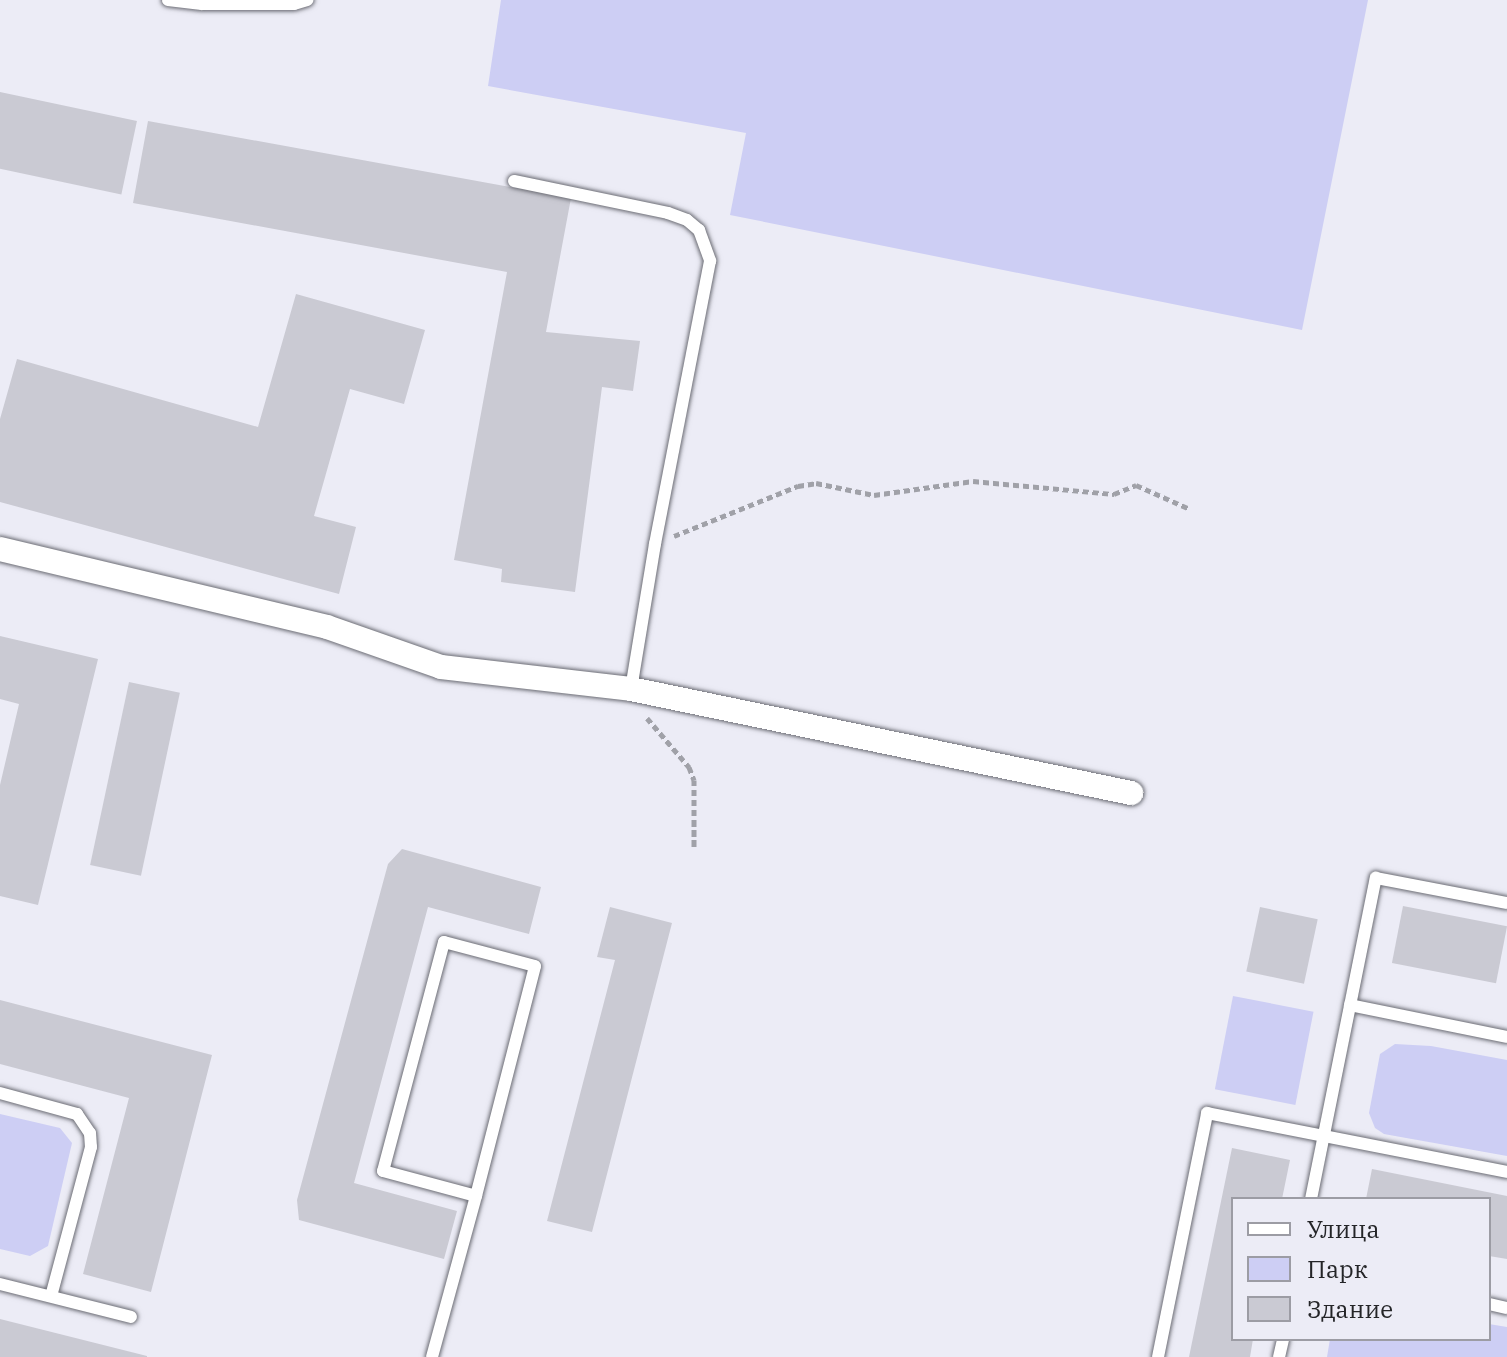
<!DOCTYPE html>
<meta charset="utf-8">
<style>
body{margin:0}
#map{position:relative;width:1507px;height:1357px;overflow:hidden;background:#ececf6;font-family:"IBM Plex Serif",serif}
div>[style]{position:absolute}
.green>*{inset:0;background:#cdcef4;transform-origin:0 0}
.building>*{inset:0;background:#cacad3;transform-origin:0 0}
.path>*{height:5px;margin-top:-2.5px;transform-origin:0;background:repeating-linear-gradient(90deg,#a0a1a8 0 6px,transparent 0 10px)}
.roads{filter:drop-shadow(0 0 2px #6b6c74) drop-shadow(0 0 2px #6b6c74)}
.lane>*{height:12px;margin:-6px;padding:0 6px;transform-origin:6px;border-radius:6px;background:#fff}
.street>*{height:24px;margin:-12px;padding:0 12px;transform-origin:12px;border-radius:12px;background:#fff}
span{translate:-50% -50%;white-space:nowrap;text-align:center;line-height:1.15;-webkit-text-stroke:6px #ececf6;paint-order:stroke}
.legend{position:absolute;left:1231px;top:1197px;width:260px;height:144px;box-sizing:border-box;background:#ececf6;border:2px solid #9c9ca4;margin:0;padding:10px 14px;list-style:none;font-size:24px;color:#242528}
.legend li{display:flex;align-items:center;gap:16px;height:40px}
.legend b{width:40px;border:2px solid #9c9ca4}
</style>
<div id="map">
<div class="green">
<div style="clip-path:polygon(501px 0,1368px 0,1302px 330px,730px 215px,746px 133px,488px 86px)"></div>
<div style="left:1233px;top:996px;width:82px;height:95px;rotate:11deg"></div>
<div style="clip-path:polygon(1395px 1044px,1431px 1046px,1507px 1060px,1507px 1156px,1384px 1134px,1375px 1128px,1369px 1113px,1380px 1054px)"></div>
<div style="clip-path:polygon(0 1114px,60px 1128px,72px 1143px,48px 1246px,30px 1256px,0 1249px)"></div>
<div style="clip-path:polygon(1489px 1324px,1507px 1327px,1507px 1357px,1327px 1357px,1330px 1339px,1489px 1339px)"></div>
</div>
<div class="building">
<div style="left:0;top:92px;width:140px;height:75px;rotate:12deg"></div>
<div style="clip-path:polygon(148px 121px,571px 198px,546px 332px,640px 341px,633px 391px,602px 387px,575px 592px,501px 582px,502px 569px,454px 560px,507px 272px,133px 203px)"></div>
<div style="clip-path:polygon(296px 294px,425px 330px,404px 404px,350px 389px,314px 516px,356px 527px,339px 594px,0 502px,0 419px,17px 359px,258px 427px)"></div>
<div style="clip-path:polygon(0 636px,98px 659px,38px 905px,0 896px,0 785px,19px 704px,0 699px)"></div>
<div style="left:129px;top:682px;width:52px;height:187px;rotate:12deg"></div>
<div style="clip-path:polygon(402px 849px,541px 887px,529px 934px,428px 907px,354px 1183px,457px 1211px,444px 1259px,299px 1220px,297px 1200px,388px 864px)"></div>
<div style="left:1403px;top:906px;width:106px;height:58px;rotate:11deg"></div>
<div style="clip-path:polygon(610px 907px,672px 923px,592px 1232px,547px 1221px,615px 960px,597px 957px)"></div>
<div style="left:1260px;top:907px;width:59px;height:66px;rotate:12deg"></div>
<div style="clip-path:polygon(0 1000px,212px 1055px,151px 1292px,83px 1274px,129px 1098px,0 1064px)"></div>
<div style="clip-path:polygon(1232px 1148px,1290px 1160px,1282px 1199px,1233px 1199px,1233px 1339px,1253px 1339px,1250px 1357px,1189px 1357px)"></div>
<div style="clip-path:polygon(1372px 1169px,1507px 1196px,1507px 1259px,1489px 1256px,1489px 1199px,1366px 1199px)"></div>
<div style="clip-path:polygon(0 1319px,147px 1356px,147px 1357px,0 1357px)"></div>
</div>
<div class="path">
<div style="left:674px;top:536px;width:134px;rotate:-22deg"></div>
<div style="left:798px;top:486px;width:18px;rotate:-9deg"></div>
<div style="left:816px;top:483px;width:59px;rotate:11.7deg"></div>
<div style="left:874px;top:495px;width:100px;rotate:-8deg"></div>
<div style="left:973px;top:481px;width:142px;rotate:5.3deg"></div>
<div style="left:1114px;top:494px;width:24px;rotate:-22deg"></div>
<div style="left:1136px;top:485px;width:59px;rotate:24deg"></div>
<div style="left:647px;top:718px;width:65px;rotate:49.4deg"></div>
<div style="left:689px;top:767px;width:14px;rotate:69deg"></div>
<div style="left:694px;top:780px;width:68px;rotate:90deg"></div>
</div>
<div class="roads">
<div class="lane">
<div style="left:168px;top:0;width:34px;rotate:7deg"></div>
<div style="left:202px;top:4px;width:92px"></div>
<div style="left:294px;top:4px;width:14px;rotate:-17deg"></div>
<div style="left:514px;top:181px;width:157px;rotate:11.7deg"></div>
<div style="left:668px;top:213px;width:20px;rotate:20deg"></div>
<div style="left:687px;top:220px;width:16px;rotate:40deg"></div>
<div style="left:699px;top:230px;width:33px;rotate:70deg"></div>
<div style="left:710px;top:261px;width:288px;rotate:101deg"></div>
<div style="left:655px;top:544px;width:147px;rotate:99.4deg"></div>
<div style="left:1350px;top:1005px;width:160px;rotate:11.5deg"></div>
<div style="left:0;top:1093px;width:80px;rotate:15.3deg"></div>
<div style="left:77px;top:1114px;width:23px;rotate:56deg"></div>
<div style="left:90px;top:1133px;width:14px;rotate:86deg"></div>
<div style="left:91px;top:1147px;width:154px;rotate:105deg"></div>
<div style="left:1311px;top:1199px;width:328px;rotate:-78.6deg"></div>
<div style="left:1376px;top:878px;width:133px;rotate:10.8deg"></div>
<div style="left:0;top:1284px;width:135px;rotate:14.1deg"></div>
<div style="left:1489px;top:1304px;width:18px;rotate:13deg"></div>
<div style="left:432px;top:1357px;width:167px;rotate:-74.7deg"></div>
<div style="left:476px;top:1196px;width:237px;rotate:-75.6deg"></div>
<div style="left:535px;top:966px;width:94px;rotate:-165.2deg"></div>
<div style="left:444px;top:942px;width:237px;rotate:104.9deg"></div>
<div style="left:383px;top:1171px;width:96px;rotate:15deg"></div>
<div style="left:1158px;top:1357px;width:249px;rotate:-78.6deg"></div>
<div style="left:1207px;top:1113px;width:306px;rotate:11.1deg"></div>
<div style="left:1279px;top:1357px;width:18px;rotate:-77deg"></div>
</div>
<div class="street">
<div style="left:0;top:549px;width:336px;rotate:13.4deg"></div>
<div style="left:327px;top:627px;width:121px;rotate:19.3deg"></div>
<div style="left:441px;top:667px;width:191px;rotate:6.6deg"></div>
<div style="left:631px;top:689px;width:511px;rotate:11.75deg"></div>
</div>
</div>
<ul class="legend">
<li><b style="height:10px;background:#fff"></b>Улица</li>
<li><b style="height:22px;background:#cdcef4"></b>Парк</li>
<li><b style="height:22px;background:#cacad3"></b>Здание</li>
</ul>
</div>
